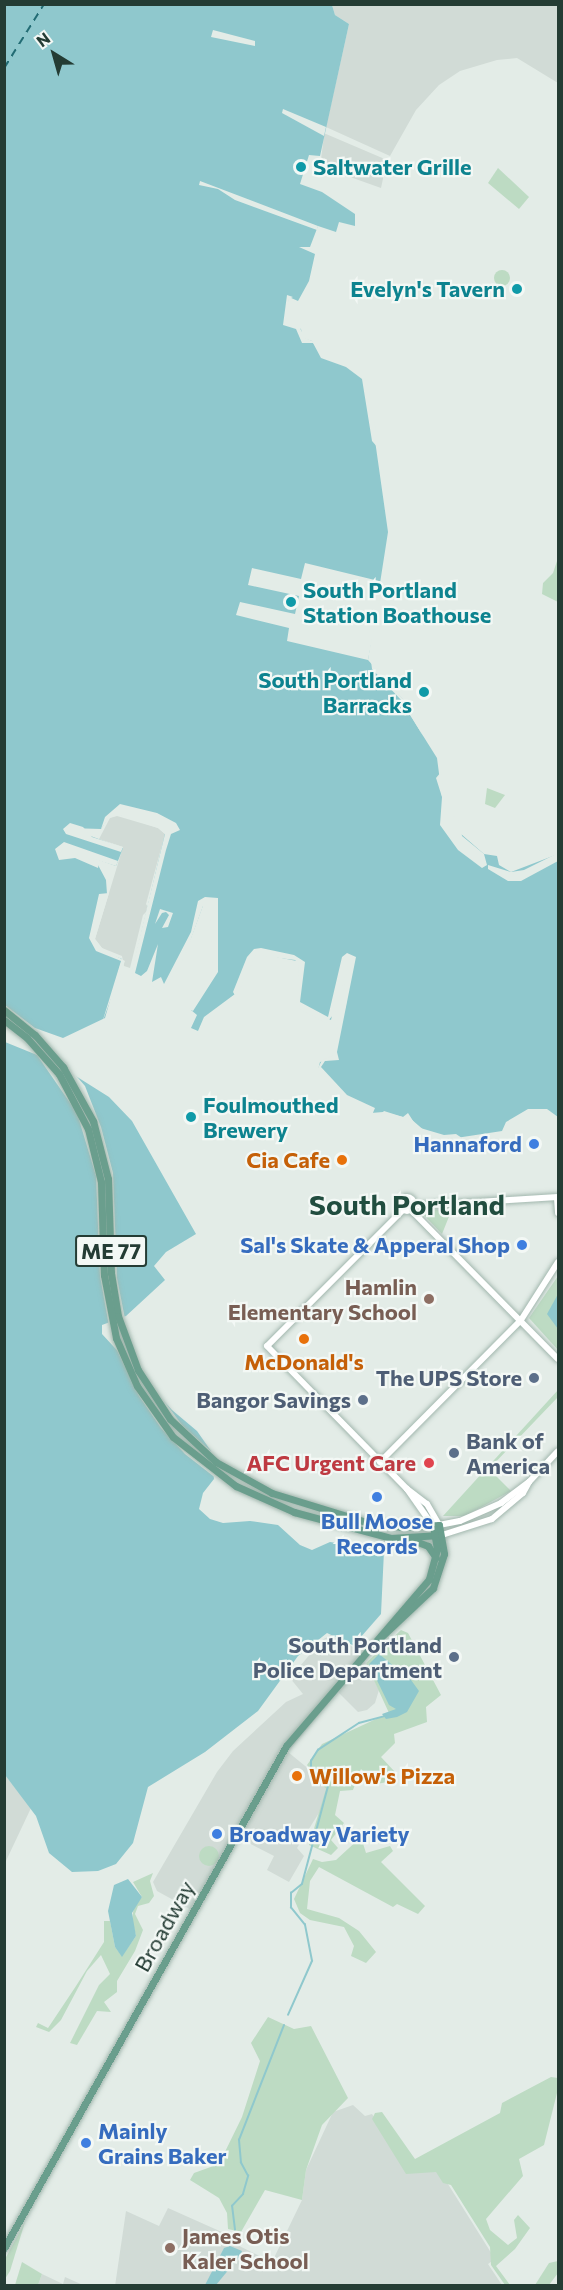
<!DOCTYPE html>
<style>
body{margin:0}
#map{position:relative;width:563px;height:2290px;overflow:hidden;background:#e3ece7;font-family:Commissioner,sans-serif}
div>[style]{position:absolute}
.built>*{inset:0;background:#d1dbd6}
.green>*{inset:0;background:#bddbc3}
.round{border-radius:50%}
.water>*{inset:0;background:#8fc8cd}
.pier>*{inset:0;background:#e3ece7}
.stream>*{height:1.5px;margin:-0.75px;padding:0 0.75px;transform-origin:0.75px;border-radius:0.75px;background:#8fc8cd}
.ferry>*{height:1.5px;margin-top:-0.75px;transform-origin:0;background:repeating-linear-gradient(90deg,#226c74 0 8px,transparent 0 14px)}
.roads{filter:drop-shadow(0 0 2px #a2b7ae) drop-shadow(0 0 2px #a2b7ae)}
.secondary>*{height:6px;margin:-3px;padding:0 3px;transform-origin:3px;border-radius:3px;background:#fff}
.secondary>.ring{margin:-3px;padding:0;box-sizing:content-box;background:none;border:6px solid #fff;border-radius:50%}
.primary>*{height:7px;margin:-3.5px;padding:0 3.5px;transform-origin:3.5px;border-radius:3.5px;background:#6a9e8d}
.dots>*{width:16px;height:16px;translate:-50% -50%;box-sizing:border-box;border:3px solid #f3f8f5;border-radius:50%}
span{translate:-50% -50%;white-space:nowrap;text-align:center;line-height:1.15;-webkit-text-stroke:4.5px #f3f8f5;paint-order:stroke}
.shield-label span{padding:2px 4px;background:#f3f8f5;border:2px solid;border-radius:4px;-webkit-text-stroke-width:0}
.shield-label{font-size:21px;color:#243c34;font-weight:700}
.culture-label{font-size:22px;color:#0d838f;font-weight:700}
.left{translate:0 -50%;text-align:left}
.right{translate:-100% -50%;text-align:right}
.shop-label{font-size:22px;color:#366cbe;font-weight:700}
.food-label{font-size:22px;color:#c56008;font-weight:700}
.education-label{font-size:22px;color:#785e54;font-weight:700}
.service-label{font-size:22px;color:#4e5e75;font-weight:700}
.health-label{font-size:22px;color:#be3a42;font-weight:700}
.street-label{font-size:22px;color:#243c34}
.district-label{font-size:28px;color:#214d3f;font-weight:700}
.frame{position:absolute;inset:0;border:6px solid #243c34;pointer-events:none}
.north{position:absolute;left:24px;top:24px;width:60px;height:60px;-webkit-text-stroke:4px #f3f8f5;paint-order:stroke;rotate:323deg;font-size:16px;font-weight:700;line-height:24px;text-align:center;color:#243c34}
.north::after{content:'';display:block;margin:auto;width:21px;height:27px;background:#243c34;clip-path:polygon(50% 0,100% 100%,50% 72%,0 100%)}
</style>
<div id="map">
<div class="built">
<div style="clip-path:polygon(332px 5px,558px 5px,558px 83px,517px 58px,497px 60px,460px 71px,439px 85px,416px 110px,390px 156px,326px 127px,349px 24px,335px 15px)"></div>
<div style="clip-path:polygon(319px 131px,387px 160px,381px 188px,336px 172px,321px 159px,324px 136px)"></div>
<div style="clip-path:polygon(117px 816px,158px 828px,165px 834px,146px 904px,149px 909px,143px 915px,130px 968px,124px 966px,122px 956px,102px 948px,95px 939px,123px 847px,99px 839px,110px 818px)"></div>
<div style="clip-path:polygon(331px 1635px,353px 1647px,366px 1663px,379px 1690px,375px 1703px,367px 1710px,358px 1712px,338px 1692px,288px 1752px,321px 1779px,326px 1789px,322px 1808px,297px 1848px,304px 1856px,289px 1882px,267px 1870px,274px 1856px,239px 1838px,197px 1913px,157px 1891px,153px 1882px,217px 1772px,233px 1751px,286px 1702px,303px 1694px,290px 1678px,322px 1640px)"></div>
<div style="clip-path:polygon(5px 1775px,31px 1808px,5px 1863px)"></div>
<div style="clip-path:polygon(353px 2105px,365px 2116px,372px 2114px,408px 2171px,431px 2157px,495px 2259px,488px 2264px,502px 2285px,115px 2286px,126px 2211px,159px 2226px,168px 2208px,224px 2233px,223px 2238px,272px 2262px,302px 2200px,306px 2170px,333px 2112px)"></div>
<div style="clip-path:polygon(42px 2274px,63px 2284px,65px 2277px,83px 2285px,38px 2285px)"></div>
</div>
<div class="green">
<div style="clip-path:polygon(498px 168px,529px 197px,519px 209px,488px 183px)"></div>
<div class="round" style="left:494px;top:270px;width:16px;height:16px"></div>
<div style="clip-path:polygon(557px 561px,558px 561px,558px 602px,542px 594px,543px 583px,553px 573px)"></div>
<div style="clip-path:polygon(487px 788px,505px 795px,495px 808px,485px 804px)"></div>
<div style="clip-path:polygon(452px 1209px,442px 1234px,421px 1212px,422px 1210px)"></div>
<div style="clip-path:polygon(558px 1276px,558px 1350px,529px 1318px)"></div>
<div style="clip-path:polygon(558px 1390px,558px 1397px,489px 1469px,511px 1491px,465px 1516px,443px 1516px)"></div>
<div style="clip-path:polygon(401px 1630px,408px 1633px,441px 1695px,426px 1707px,427px 1722px,394px 1734px,395px 1743px,381px 1757px,395px 1772px,388px 1782px,376px 1784px,361px 1769px,353px 1790px,340px 1791px,335px 1815px,344px 1823px,331px 1840px,338px 1848px,331px 1855px,309px 1845px,326px 1789px,307px 1765px,322px 1744px,389px 1713px,366px 1663px)"></div>
<div style="clip-path:polygon(361px 1837px,366px 1853px,390px 1846px,393px 1851px,381px 1862px,425px 1906px,418px 1914px,397px 1904px,393px 1907px,319px 1867px,310px 1881px,307px 1909px,339px 1918px,359px 1931px,376px 1952px,366px 1963px,351px 1956px,354px 1946px,344px 1927px,310px 1920px,300px 1913px,294px 1899px,313px 1859px,322px 1862px,336px 1860px)"></div>
<div class="round" style="left:199px;top:1846px;width:20px;height:20px"></div>
<div style="clip-path:polygon(153px 1873px,150px 1881px,154px 1896px,149px 1903px,138px 1906px,135px 1914px,143px 1930px,135px 1951px,117px 1981px,117px 1992px,104px 2002px,111px 2012px,97px 2011px,77px 2045px,70px 2043px,99px 1985px,110px 1974px,101px 1955px,87px 1971px,61px 2020px,49px 2032px,36px 2027px,38px 2023px,48px 2028px,76px 1986px,104px 1942px,104px 1921px,110px 1921px,115px 1947px,122px 1956px,136px 1936px,132px 1920px,134px 1906px,142px 1897px,133px 1882px)"></div>
<div style="clip-path:polygon(268px 2017px,294px 2029px,311px 2026px,348px 2098px,322px 2125px,306px 2170px,302px 2200px,265px 2190px,241px 2232px,228px 2229px,227px 2213px,219px 2198px,190px 2180px,194px 2173px,219px 2164px,242px 2117px,260px 2061px,251px 2043px)"></div>
<div style="clip-path:polygon(551px 2077px,558px 2078px,558px 2089px,544px 2145px,519px 2159px,523px 2176px,486px 2219px,490px 2230px,508px 2245px,517px 2238px,514px 2220px,518px 2215px,530px 2228px,515px 2249px,496px 2266px,510px 2285px,505px 2285px,491px 2265px,490px 2247px,451px 2185px,443px 2183px,436px 2172px,406px 2174px,372px 2119px,375px 2113px,382px 2112px,415px 2159px,500px 2113px,502px 2103px)"></div>
<div style="clip-path:polygon(25px 2222px,10px 2271px,5px 2279px,5px 2259px)"></div>
<div style="clip-path:polygon(558px 2261px,558px 2273px,549px 2285px,535px 2285px,549px 2263px)"></div>
<div style="clip-path:polygon(22px 2262px,42px 2274px,38px 2285px,15px 2285px)"></div>
</div>
<div class="water">
<div style="clip-path:polygon(4px 5px,332px 5px,335px 15px,349px 24px,320px 156px,309px 155px,300px 184px,322px 192px,355px 214px,355px 226px,339px 222px,336px 232px,318px 226px,310px 247px,299px 247px,315px 254px,309px 281px,298px 301px,289px 297px,284px 322px,301px 329px,303px 338px,312px 341px,320px 353px,357px 372px,367px 384px,388px 532px,368px 660px,407px 704px,410px 715px,437px 758px,445px 820px,484px 854px,497px 856px,499px 865px,511px 872px,558px 854px,558px 1117px,547px 1109px,528px 1109px,506px 1122px,502px 1131px,456px 1138px,426px 1132px,411px 1119px,383px 1112px,371px 1113px,345px 1099px,318px 1070px,320px 1062px,332px 1059px,346px 1005px,351px 958px,343px 966px,331px 1020px,298px 1005px,302px 962px,256px 953px,235px 994px,204px 1017px,198px 1031px,191px 1028px,197px 1015px,191px 1010px,215px 972px,212px 907px,204px 903px,191px 938px,165px 984px,158px 989px,132px 972px,166px 829px,118px 814px,110px 815px,101px 829px,69px 828px,123px 848px,116px 866px,65px 848px,63px 852px,98px 865px,106px 880px,107px 894px,93px 938px,100px 950px,122px 959px,105px 1018px,63px 1038px,35px 1028px,5px 1005px)"></div>
<div style="clip-path:polygon(5px 1039px,28px 1046px,109px 1097px,132px 1121px,196px 1234px,166px 1252px,154px 1266px,165px 1280px,126px 1316px,102px 1325px,102px 1334px,172px 1410px,197px 1431px,211px 1451px,214px 1479px,203px 1493px,199px 1509px,210px 1519px,223px 1523px,250px 1521px,278px 1525px,300px 1545px,312px 1550px,330px 1542px,384px 1551px,381px 1614px,360px 1638px,365px 1645px,361px 1649px,327px 1633px,298px 1656px,258px 1711px,205px 1752px,148px 1787px,133px 1843px,116px 1864px,98px 1871px,72px 1872px,49px 1853px,36px 1816px,5px 1775px)"></div>
<div style="clip-path:polygon(558px 1294px,558px 1329px,547px 1314px)"></div>
<div style="clip-path:polygon(379px 1654px,411px 1680px,419px 1691px,407px 1712px,397px 1717px,386px 1719px,382px 1714px,396px 1709px,389px 1705px,369px 1664px)"></div>
<div style="clip-path:polygon(128px 1879px,142px 1897px,132px 1913px,136px 1936px,122px 1957px,115px 1947px,108px 1911px,114px 1885px)"></div>
<div style="clip-path:polygon(230px 2246px,242px 2251px,240px 2256px,216px 2285px,205px 2285px,224px 2248px)"></div>
</div>
<div class="pier">
<div style="clip-path:polygon(213px 30px,255px 41px,255px 46px,211px 37px)"></div>
<div style="clip-path:polygon(283px 109px,326px 127px,324px 136px,282px 113px)"></div>
<div style="clip-path:polygon(200px 181px,318px 226px,317px 230px,235px 200px,218px 189px,199px 185px)"></div>
<div style="clip-path:polygon(287px 295px,293px 297px,289px 299px,286px 322px,299px 326px,305px 338px,317px 343px,321px 352px,359px 371px,367px 379px,379px 449px,372px 441px,362px 379px,346px 367px,321px 358px,313px 343px,302px 343px,296px 329px,283px 325px)"></div>
<div style="clip-path:polygon(305px 563px,383px 582px,368px 660px,287px 641px,289px 628px,236px 615px,240px 602px,295px 614px,299px 596px,248px 585px,252px 568px,301px 579px)"></div>
<div style="clip-path:polygon(371px 661px,407px 704px,423px 736px,402px 701px,372px 669px)"></div>
<div style="clip-path:polygon(441px 772px,446px 817px,453px 816px,460px 821px,462px 836px,484px 854px,487px 865px,482px 868px,458px 850px,440px 825px,442px 797px,436px 778px)"></div>
<div style="clip-path:polygon(120px 804px,157px 813px,176px 823px,180px 830px,171px 834px,166px 850px,135px 973px,141px 976px,147px 971px,158px 944px,152px 982px,161px 977px,164px 984px,191px 932px,198px 901px,205px 897px,218px 898px,218px 972px,193px 1011px,189px 1009px,213px 971px,210px 908px,203px 906px,184px 958px,165px 988px,160px 991px,131px 973px,165px 834px,158px 828px,119px 815px,109px 818px,101px 829px,105px 817px)"></div>
<div style="clip-path:polygon(70px 823px,83px 827px,92px 837px,123px 847px,121px 852px,66px 834px,63px 829px)"></div>
<div style="clip-path:polygon(64px 842px,118px 861px,116px 866px,72px 852px,99px 863px,98px 868px,75px 858px,59px 860px,55px 849px)"></div>
<div style="clip-path:polygon(558px 853px,558px 861px,521px 881px,508px 881px,488px 869px,488px 865px,511px 872px,524px 870px)"></div>
<div style="clip-path:polygon(109px 893px,95px 939px,102px 948px,125px 961px,102px 1023px,121px 961px,96px 951px,89px 938px,99px 894px)"></div>
<div style="clip-path:polygon(160px 909px,173px 913px,168px 927px,162px 928px,169px 915px,166px 912px,162px 913px,155px 924px)"></div>
<div style="clip-path:polygon(261px 948px,294px 955px,305px 962px,300px 1002px,328px 1017px,342px 957px,347px 953px,356px 957px,337px 1052px,339px 1060px,325px 1061px,321px 1067px,347px 1095px,375px 1108px,372px 1115px,342px 1100px,317px 1070px,322px 1060px,332px 1056px,349px 961px,335px 1013px,326px 1023px,296px 1007px,299px 964px,295px 960px,256px 955px,236px 997px,233px 992px,247px 957px,254px 949px)"></div>
<div style="clip-path:polygon(5px 1037px,30px 1044px,72px 1071px,85px 1086px,101px 1127px,113px 1173px,117px 1278px,125px 1319px,109px 1326px,100px 1276px,96px 1176px,77px 1113px,37px 1055px,5px 1042px)"></div>
<div style="clip-path:polygon(384px 1111px,403px 1117px,408px 1113px,417px 1127px,444px 1135px,456px 1134px,465px 1140px,428px 1134px,418px 1131px,410px 1122px,380px 1115px)"></div>
<div style="clip-path:polygon(114px 1344px,152px 1385px,182px 1425px,214px 1454px,217px 1479px,185px 1454px,161px 1428px,139px 1396px)"></div>
</div>
<div class="stream">
<div style="left:288px;top:2015px;width:59px;rotate:-66deg"></div>
<div style="left:312px;top:1961px;width:37px;rotate:-101deg"></div>
<div style="left:305px;top:1925px;width:22px;rotate:-129deg"></div>
<div style="left:291px;top:1908px;width:15px;rotate:-90deg"></div>
<div style="left:291px;top:1893px;width:14px;rotate:-39deg"></div>
<div style="left:302px;top:1884px;width:101px;rotate:-75.1deg"></div>
<div style="left:328px;top:1786px;width:25px;rotate:-132deg"></div>
<div style="left:311px;top:1767px;width:6px;rotate:-90deg"></div>
<div style="left:311px;top:1761px;width:13px;rotate:-58deg"></div>
<div style="left:318px;top:1750px;width:49px;rotate:-33.4deg"></div>
<div style="left:359px;top:1723px;width:28px;rotate:-15deg"></div>
<div style="left:235px;top:2230px;width:24px;rotate:-97deg"></div>
<div style="left:232px;top:2206px;width:16px;rotate:-47deg"></div>
<div style="left:243px;top:2194px;width:19px;rotate:-74deg"></div>
<div style="left:248px;top:2176px;width:15px;rotate:-118deg"></div>
<div style="left:241px;top:2163px;width:23px;rotate:-95deg"></div>
<div style="left:239px;top:2140px;width:123px;rotate:-68.6deg"></div>
</div>
<div class="ferry">
<div style="left:4px;top:6px;width:3px;rotate:-45deg"></div>
<div style="left:4px;top:68px;width:75px;rotate:-58deg"></div>
</div>
<div class="roads">
<div class="secondary">
<div class="ring" style="left:400px;top:1197px;width:8px;height:8px"></div>
<div style="left:557px;top:1198px;width:15px;rotate:86deg"></div>
<div style="left:413px;top:1206px;width:145px;rotate:-3.6deg"></div>
<div style="left:403px;top:1210px;width:192px;rotate:135deg"></div>
<div style="left:267px;top:1346px;width:200px;rotate:45.6deg"></div>
<div style="left:407px;top:1489px;width:45px;rotate:54.9deg"></div>
<div style="left:411px;top:1210px;width:209px;rotate:45.4deg"></div>
<div style="left:380px;top:1462px;width:200px;rotate:-45.2deg"></div>
<div style="left:521px;top:1320px;width:69px;rotate:-57.5deg"></div>
<div style="left:407px;top:1489px;width:25px;rotate:37deg"></div>
<div style="left:427px;top:1504px;width:24px;rotate:60deg"></div>
<div style="left:439px;top:1525px;width:21px;rotate:-11deg"></div>
<div style="left:460px;top:1521px;width:45px;rotate:-23.7deg"></div>
<div style="left:501px;top:1503px;width:35px;rotate:-37deg"></div>
<div style="left:529px;top:1482px;width:42px;rotate:-46.9deg"></div>
<div style="left:442px;top:1535px;width:52px;rotate:-17.7deg"></div>
<div style="left:492px;top:1519px;width:40px;rotate:-40deg"></div>
<div style="left:523px;top:1493px;width:13px;rotate:-61deg"></div>
</div>
<div class="primary">
<div style="left:4px;top:1010px;width:40px;rotate:39deg"></div>
<div style="left:35px;top:1035px;width:43px;rotate:48.8deg"></div>
<div style="left:63px;top:1067px;width:62px;rotate:60.9deg"></div>
<div style="left:93px;top:1121px;width:60px;rotate:75.5deg"></div>
<div style="left:108px;top:1179px;width:94px;rotate:88.2deg"></div>
<div style="left:111px;top:1273px;width:44px;rotate:80.8deg"></div>
<div style="left:118px;top:1316px;width:58px;rotate:69.7deg"></div>
<div style="left:138px;top:1370px;width:59px;rotate:56.9deg"></div>
<div style="left:170px;top:1419px;width:63px;rotate:43.1deg"></div>
<div style="left:216px;top:1462px;width:64px;rotate:29deg"></div>
<div style="left:272px;top:1493px;width:98px;rotate:17.1deg"></div>
<div style="left:366px;top:1522px;width:35px;rotate:8deg"></div>
<div style="left:401px;top:1527px;width:38px;rotate:-3deg"></div>
<div style="left:439px;top:1525px;width:29px;rotate:80deg"></div>
<div style="left:444px;top:1554px;width:36px;rotate:108deg"></div>
<div style="left:433px;top:1588px;width:74px;rotate:136.6deg"></div>
<div style="left:4px;top:1020px;width:29px;rotate:38deg"></div>
<div style="left:27px;top:1038px;width:48px;rotate:48.4deg"></div>
<div style="left:59px;top:1074px;width:62px;rotate:62.2deg"></div>
<div style="left:88px;top:1129px;width:55px;rotate:76.2deg"></div>
<div style="left:101px;top:1182px;width:93px;rotate:88.2deg"></div>
<div style="left:104px;top:1275px;width:64px;rotate:79.2deg"></div>
<div style="left:116px;top:1338px;width:52px;rotate:66.4deg"></div>
<div style="left:137px;top:1386px;width:62px;rotate:54.8deg"></div>
<div style="left:173px;top:1437px;width:80px;rotate:37.9deg"></div>
<div style="left:236px;top:1486px;width:64px;rotate:24.1deg"></div>
<div style="left:294px;top:1512px;width:100px;rotate:15deg"></div>
<div style="left:391px;top:1538px;width:49px;rotate:-3.5deg"></div>
<div style="left:415px;top:1541px;width:14px;rotate:21deg"></div>
<div style="left:428px;top:1546px;width:14px;rotate:56deg"></div>
<div style="left:4px;top:2248px;width:576px;rotate:-60.67deg"></div>
<div style="left:286px;top:1746px;width:220px;rotate:-49.4deg"></div>
<div style="left:429px;top:1579px;width:31px;rotate:-75deg"></div>
<div style="left:437px;top:1549px;width:23px;rotate:-100deg"></div>
</div>
</div>
<div class="dots">
<div style="left:301px;top:167px;background:#0f9aa8"></div>
<div style="left:517px;top:289px;background:#0f9aa8"></div>
<div style="left:291px;top:602px;background:#0f9aa8"></div>
<div style="left:424px;top:692px;background:#0f9aa8"></div>
<div style="left:191px;top:1117px;background:#0f9aa8"></div>
<div style="left:534px;top:1144px;background:#3f7fe0"></div>
<div style="left:342px;top:1160px;background:#e8710a"></div>
<div style="left:522px;top:1245px;background:#3f7fe0"></div>
<div style="left:429px;top:1299px;background:#8d6e63"></div>
<div style="left:304px;top:1339px;background:#e8710a"></div>
<div style="left:534px;top:1378px;background:#5c6f8a"></div>
<div style="left:363px;top:1400px;background:#5c6f8a"></div>
<div style="left:454px;top:1453px;background:#5c6f8a"></div>
<div style="left:429px;top:1463px;background:#e0444e"></div>
<div style="left:377px;top:1497px;background:#3f7fe0"></div>
<div style="left:454px;top:1657px;background:#5c6f8a"></div>
<div style="left:297px;top:1776px;background:#e8710a"></div>
<div style="left:217px;top:1834px;background:#3f7fe0"></div>
<div style="left:86px;top:2143px;background:#3f7fe0"></div>
<div style="left:170px;top:2248px;background:#8d6e63"></div>
</div>
<div class="shield-label">
<span style="left:111px;top:1251px">ME 77</span>
</div>
<div class="culture-label">
<span class="left" style="left:313px;top:167px">Saltwater Grille</span>
<span class="right" style="left:505px;top:289px">Evelyn's Tavern</span>
<span class="left" style="left:303px;top:602px">South Portland<br>Station Boathouse</span>
<span class="right" style="left:412px;top:692px">South Portland<br>Barracks</span>
<span class="left" style="left:203px;top:1117px">Foulmouthed<br>Brewery</span>
</div>
<div class="shop-label">
<span class="right" style="left:522px;top:1144px">Hannaford</span>
<span class="right" style="left:510px;top:1245px">Sal's Skate &amp; Apperal Shop</span>
<span style="left:377px;top:1533px">Bull Moose<br>Records</span>
<span class="left" style="left:229px;top:1834px">Broadway Variety</span>
<span class="left" style="left:98px;top:2143px">Mainly<br>Grains Baker</span>
</div>
<div class="food-label">
<span class="right" style="left:330px;top:1160px">Cia Cafe</span>
<span style="left:304px;top:1362px">McDonald's</span>
<span class="left" style="left:309px;top:1776px">Willow's Pizza</span>
</div>
<div class="education-label">
<span class="right" style="left:417px;top:1299px">Hamlin<br>Elementary School</span>
<span class="left" style="left:182px;top:2248px">James Otis<br>Kaler School</span>
</div>
<div class="service-label">
<span class="right" style="left:522px;top:1378px">The UPS Store</span>
<span class="right" style="left:351px;top:1400px">Bangor Savings</span>
<span class="left" style="left:466px;top:1453px">Bank of<br>America</span>
<span class="right" style="left:442px;top:1657px">South Portland<br>Police Department</span>
</div>
<div class="health-label">
<span class="right" style="left:416px;top:1463px">AFC Urgent Care</span>
</div>
<div class="street-label">
<span style="left:164px;top:1926px;rotate:-61deg">Broadway</span>
</div>
<div class="district-label">
<span style="left:407px;top:1204px">South Portland</span>
</div>
<div class="frame"></div>
<div class="north">N</div>
</div>
